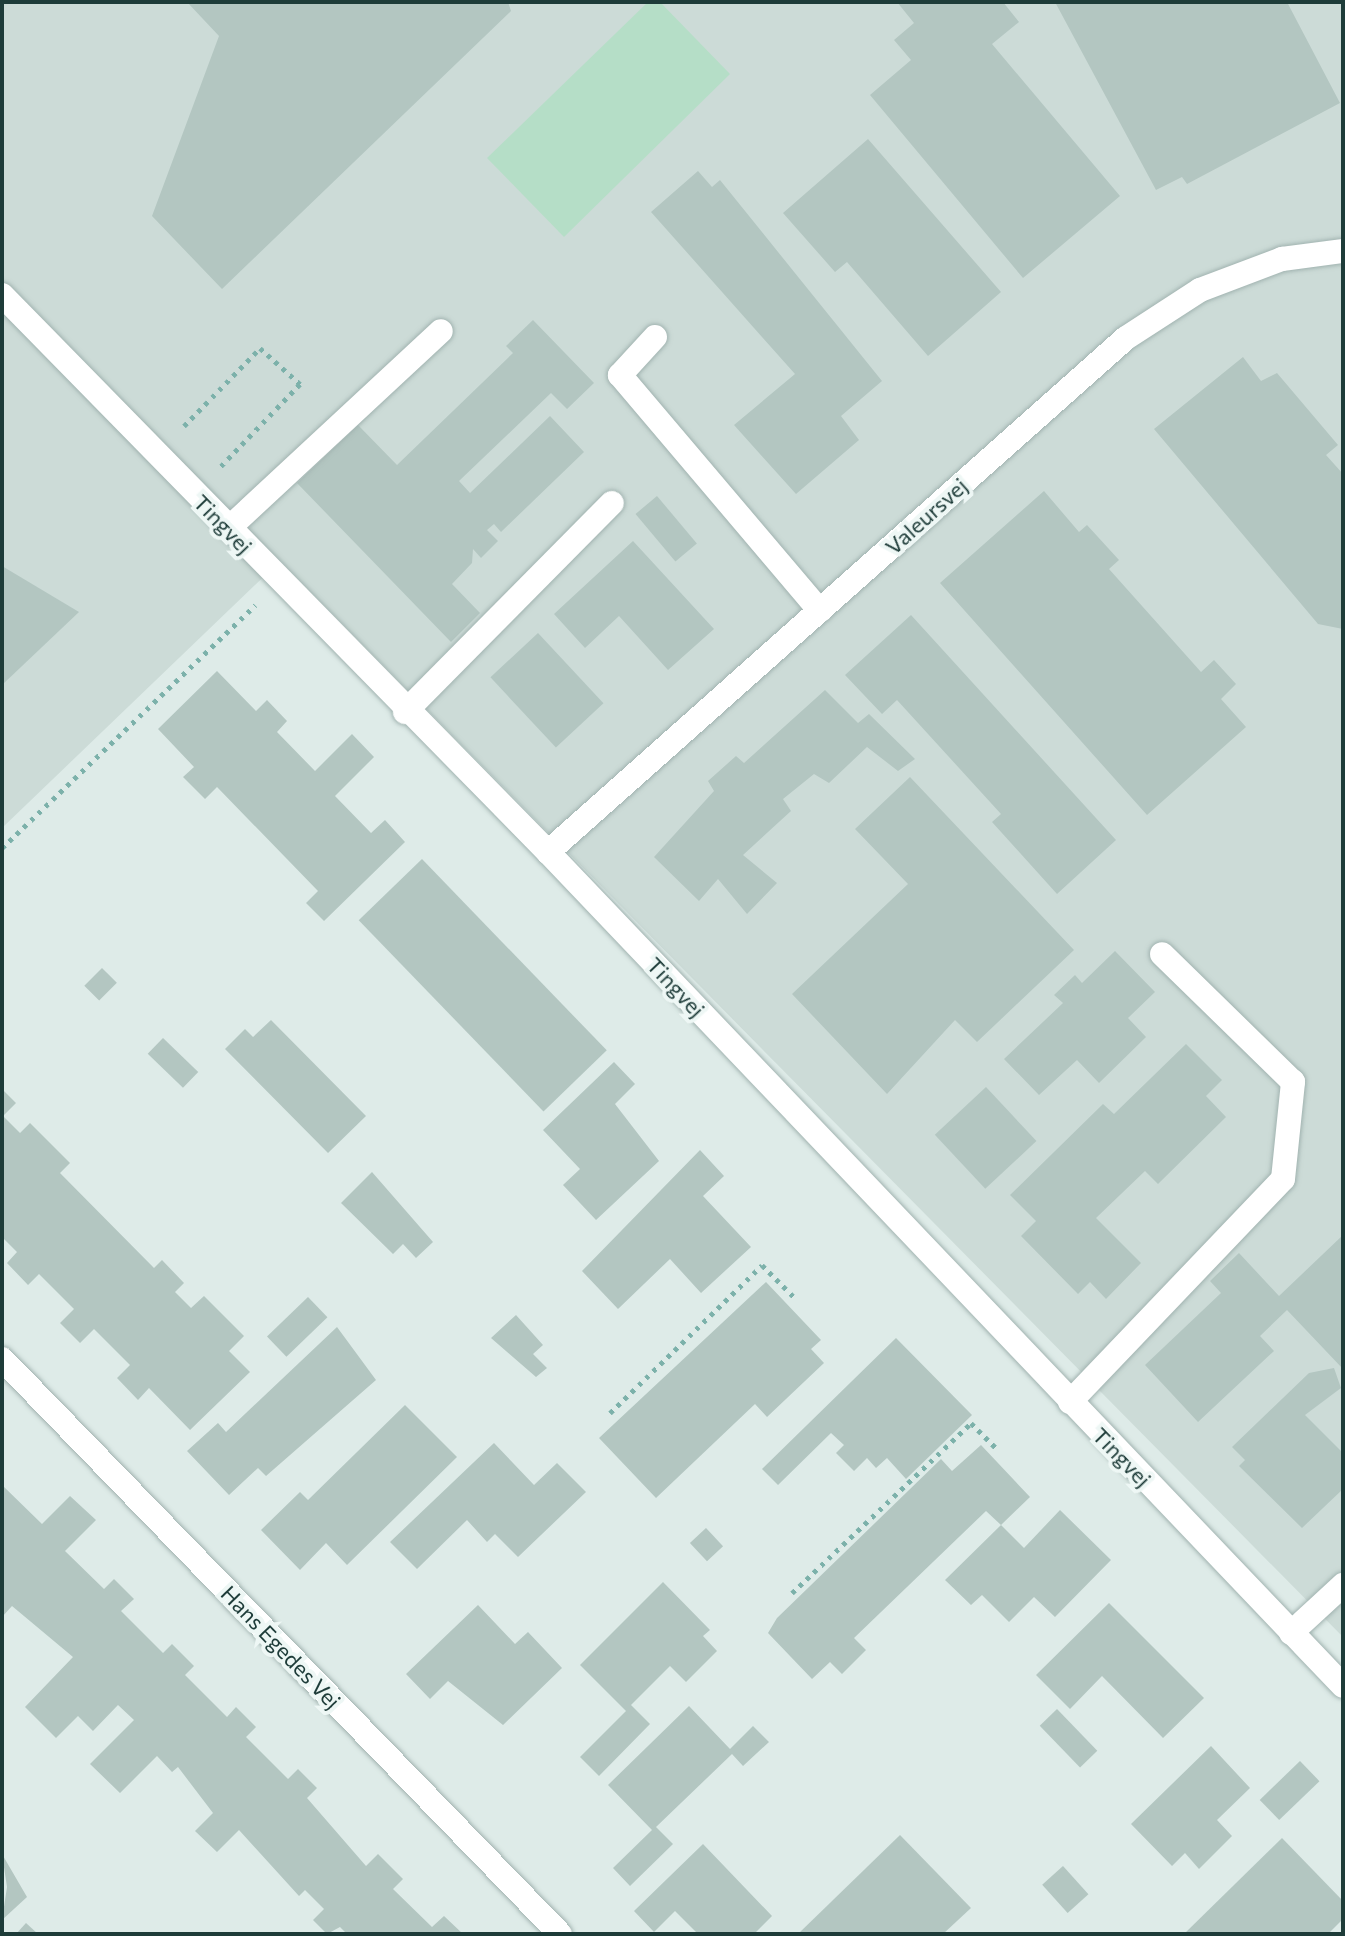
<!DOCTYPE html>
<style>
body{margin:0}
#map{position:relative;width:1345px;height:1936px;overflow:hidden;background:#deebe8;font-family:Commissioner,sans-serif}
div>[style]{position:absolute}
.built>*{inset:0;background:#ccdbd7}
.green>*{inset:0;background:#b5dec7}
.building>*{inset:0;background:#b3c6c1;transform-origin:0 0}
.path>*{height:5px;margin-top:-2.5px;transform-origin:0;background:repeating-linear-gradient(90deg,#7cb1aa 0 4px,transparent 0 10px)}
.roads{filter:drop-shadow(0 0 2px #a1b3b0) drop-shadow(0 0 2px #a1b3b0)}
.minor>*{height:24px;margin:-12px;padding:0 12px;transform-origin:12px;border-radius:12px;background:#fff}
span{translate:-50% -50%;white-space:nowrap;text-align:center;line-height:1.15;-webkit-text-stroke:8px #eef7f5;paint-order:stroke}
.street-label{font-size:22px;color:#1e3c39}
.frame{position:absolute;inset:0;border:4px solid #1e3c39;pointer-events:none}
</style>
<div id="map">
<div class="built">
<div style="clip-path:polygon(2px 2px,1343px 2px,1343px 1637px,280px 561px,2px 828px)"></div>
</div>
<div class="green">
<div style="clip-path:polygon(648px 2px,660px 2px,730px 74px,564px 237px,487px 158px)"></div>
</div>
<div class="building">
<div style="clip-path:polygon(187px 2px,508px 2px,511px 11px,222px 289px,152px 216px,219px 36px)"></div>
<div style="clip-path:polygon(897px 2px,1003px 2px,1019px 22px,992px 44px,1120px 196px,1023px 278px,870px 95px,911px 60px,894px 40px,914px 23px)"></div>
<div style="clip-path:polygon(1055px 2px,1287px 2px,1340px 103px,1187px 184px,1182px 177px,1156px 190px)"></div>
<div style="clip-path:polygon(868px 139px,1001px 292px,928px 356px,847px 262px,835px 272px,783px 213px)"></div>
<div style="clip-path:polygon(698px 171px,712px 187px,720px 180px,882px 381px,841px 416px,859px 440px,796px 494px,734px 425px,795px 374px,651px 212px)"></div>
<div style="clip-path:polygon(533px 320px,594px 383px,567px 409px,551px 393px,459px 481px,470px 493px,550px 416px,584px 452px,501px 532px,494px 524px,487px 530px,498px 541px,481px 558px,473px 549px,472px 563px,452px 584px,480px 613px,451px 642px,297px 483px,358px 425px,397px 465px,513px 353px,506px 346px)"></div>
<div style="clip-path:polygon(1243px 357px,1261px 381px,1277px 373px,1338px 445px,1326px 455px,1343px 474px,1343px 629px,1318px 624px,1154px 429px)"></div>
<div style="clip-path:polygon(1044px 491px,1079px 532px,1087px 525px,1119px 560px,1109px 569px,1201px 672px,1214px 660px,1236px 684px,1221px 699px,1246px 727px,1147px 815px,940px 583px)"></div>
<div style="left:657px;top:496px;width:62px;height:28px;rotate:50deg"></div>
<div style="clip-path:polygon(633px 541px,714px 629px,668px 670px,619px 616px,585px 648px,554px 614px)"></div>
<div style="clip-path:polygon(2px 566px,79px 612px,2px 685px)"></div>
<div style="clip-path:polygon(911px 615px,1116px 840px,1057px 894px,992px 822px,1001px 814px,897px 700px,882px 714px,845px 675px)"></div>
<div style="left:538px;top:633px;width:96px;height:65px;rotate:47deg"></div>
<div style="clip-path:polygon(217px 671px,256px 711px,267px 700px,287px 721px,277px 732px,315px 771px,352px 734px,374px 757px,335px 796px,371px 833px,385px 820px,405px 842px,324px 921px,306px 903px,318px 891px,217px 787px,205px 799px,183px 777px,194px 767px,158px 729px)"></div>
<div style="clip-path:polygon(825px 690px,858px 723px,869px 714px,915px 759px,898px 771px,867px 747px,829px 783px,814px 774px,783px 799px,791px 811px,743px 855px,777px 883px,747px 914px,718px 879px,699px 901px,654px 857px,714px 791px,708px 781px,736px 756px,744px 763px)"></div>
<div style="clip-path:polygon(910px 777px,1074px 950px,977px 1042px,955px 1020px,887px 1094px,792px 994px,908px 884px,855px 829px)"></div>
<div style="left:422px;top:859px;width:266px;height:88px;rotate:46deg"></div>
<div style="clip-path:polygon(1115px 951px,1155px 992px,1128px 1018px,1146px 1037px,1099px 1083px,1077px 1060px,1039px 1095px,1004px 1059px,1063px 1003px,1054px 995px,1075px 975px,1082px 983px)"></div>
<div style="left:102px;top:968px;width:21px;height:25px;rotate:45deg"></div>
<div style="clip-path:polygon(271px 1020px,366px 1116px,328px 1153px,225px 1049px,245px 1029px,253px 1037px)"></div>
<div style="left:163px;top:1038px;width:49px;height:22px;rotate:44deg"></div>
<div style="clip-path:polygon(1186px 1044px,1222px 1080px,1206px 1096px,1226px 1117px,1158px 1184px,1145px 1171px,1096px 1218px,1141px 1263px,1106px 1299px,1090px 1282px,1078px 1294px,1021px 1236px,1036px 1221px,1010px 1195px,1103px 1104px,1114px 1114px)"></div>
<div style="clip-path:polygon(614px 1062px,635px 1084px,615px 1104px,659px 1161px,596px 1220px,563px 1185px,580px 1169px,543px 1130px)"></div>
<div style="left:986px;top:1087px;width:74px;height:70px;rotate:47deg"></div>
<div style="clip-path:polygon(2px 1089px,16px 1103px,3px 1116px,20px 1133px,30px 1123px,70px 1163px,60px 1173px,154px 1268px,162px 1260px,184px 1283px,175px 1292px,191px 1308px,204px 1296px,244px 1336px,229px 1351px,250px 1372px,190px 1430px,149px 1388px,138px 1400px,117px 1378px,130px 1365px,94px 1329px,80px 1343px,60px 1323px,74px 1309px,39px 1274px,28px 1285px,7px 1263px,17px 1252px,2px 1237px)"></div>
<div style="clip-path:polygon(700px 1150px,724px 1176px,703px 1196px,751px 1247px,701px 1293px,670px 1259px,618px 1309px,582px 1271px)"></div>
<div style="clip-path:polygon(372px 1172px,433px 1242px,416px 1258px,403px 1244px,393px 1254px,341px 1203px)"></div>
<div style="clip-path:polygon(1343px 1235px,1343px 1369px,1287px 1310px,1260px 1336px,1274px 1351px,1198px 1422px,1145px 1365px,1221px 1293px,1210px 1281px,1239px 1253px,1279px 1296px)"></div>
<div style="clip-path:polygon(766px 1282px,821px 1340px,811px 1349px,824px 1363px,767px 1417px,755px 1404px,656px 1498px,599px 1438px)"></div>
<div style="left:308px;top:1297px;width:28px;height:57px;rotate:46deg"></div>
<div style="clip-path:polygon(516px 1315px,543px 1345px,533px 1354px,547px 1368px,536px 1377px,491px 1338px)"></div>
<div style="clip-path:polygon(337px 1327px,376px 1380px,266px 1476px,258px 1468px,229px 1495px,187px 1451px,218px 1423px,226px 1432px)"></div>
<div style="clip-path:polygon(896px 1338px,972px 1415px,906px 1479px,887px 1458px,876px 1468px,867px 1458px,854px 1471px,836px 1453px,844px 1445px,831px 1433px,778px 1485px,762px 1469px)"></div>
<div style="clip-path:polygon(1334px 1368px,1341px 1388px,1305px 1415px,1343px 1453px,1343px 1489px,1302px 1528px,1239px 1466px,1245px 1460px,1232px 1447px,1309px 1373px)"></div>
<div style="clip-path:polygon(405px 1405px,457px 1457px,347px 1565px,326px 1543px,300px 1570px,261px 1530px,300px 1492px,308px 1500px)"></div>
<div style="clip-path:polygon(494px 1443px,534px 1485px,557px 1463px,586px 1492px,518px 1557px,495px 1534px,487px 1542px,467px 1520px,417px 1569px,390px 1542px)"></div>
<div style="clip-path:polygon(981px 1445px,1030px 1497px,1001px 1525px,1024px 1548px,1060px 1510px,1111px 1560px,1055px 1617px,1034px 1597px,1009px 1622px,982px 1595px,971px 1605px,945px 1580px,1001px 1525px,986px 1511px,854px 1638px,866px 1650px,842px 1674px,830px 1662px,812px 1679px,768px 1633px,777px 1618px,941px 1459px,952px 1471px)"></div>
<div style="clip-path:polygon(2px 1485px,42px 1524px,70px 1496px,96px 1520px,65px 1551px,104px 1589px,114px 1579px,134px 1599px,121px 1611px,163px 1653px,172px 1644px,194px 1666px,185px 1675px,227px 1717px,236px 1707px,256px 1727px,246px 1737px,288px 1779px,298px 1769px,317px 1788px,307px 1798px,366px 1866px,378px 1854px,403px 1879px,393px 1889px,432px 1927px,444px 1916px,463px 1934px,347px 1934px,340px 1927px,327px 1934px,313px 1920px,324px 1909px,305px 1890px,299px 1896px,239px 1830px,217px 1852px,195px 1831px,213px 1813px,178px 1767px,172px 1772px,157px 1756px,120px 1793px,90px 1764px,134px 1720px,118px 1705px,93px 1731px,78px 1716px,56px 1738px,25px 1707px,73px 1657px,12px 1606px,2px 1617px)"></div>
<div style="left:706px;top:1528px;width:25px;height:22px;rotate:47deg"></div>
<div style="clip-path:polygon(663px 1582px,710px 1630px,703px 1636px,717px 1651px,686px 1682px,670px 1666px,631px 1705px,650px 1724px,599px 1776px,580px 1757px,626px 1711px,580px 1665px)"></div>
<div style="clip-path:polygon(1109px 1603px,1204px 1698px,1163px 1738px,1102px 1676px,1070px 1709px,1036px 1675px)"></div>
<div style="clip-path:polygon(478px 1605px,515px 1644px,528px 1632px,562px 1668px,503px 1725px,448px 1681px,430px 1699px,406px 1674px)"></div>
<div style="clip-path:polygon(689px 1706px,730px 1749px,753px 1726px,769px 1742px,743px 1766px,732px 1754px,656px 1827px,673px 1844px,630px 1886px,613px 1868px,652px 1830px,608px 1785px)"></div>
<div style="left:1057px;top:1709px;width:58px;height:24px;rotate:46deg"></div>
<div style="clip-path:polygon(1211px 1746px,1250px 1788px,1217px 1820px,1232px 1836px,1199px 1869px,1185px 1853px,1172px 1866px,1131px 1824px)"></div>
<div style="left:1300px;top:1761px;width:28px;height:56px;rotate:46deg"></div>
<div style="clip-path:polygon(900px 1835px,971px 1908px,943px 1934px,798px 1934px)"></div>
<div style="clip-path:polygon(1282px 1838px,1343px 1901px,1343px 1919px,1328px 1934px,1184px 1934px)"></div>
<div style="clip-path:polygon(703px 1844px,772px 1916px,754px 1934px,698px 1934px,675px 1911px,654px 1932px,634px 1911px)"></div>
<div style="clip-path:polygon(2px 1854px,27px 1897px,2px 1920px,7px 1887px)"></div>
<div style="left:1063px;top:1866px;width:38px;height:28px;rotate:48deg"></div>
<div style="clip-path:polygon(26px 1923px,38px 1934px,16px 1934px)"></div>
</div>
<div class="path">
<div style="left:184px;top:426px;width:109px;rotate:-45.7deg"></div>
<div style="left:260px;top:348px;width:54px;rotate:42deg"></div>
<div style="left:300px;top:384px;width:115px;rotate:133.9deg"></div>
<div style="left:2px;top:848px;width:351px;rotate:-43.8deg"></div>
<div style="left:610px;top:1413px;width:212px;rotate:-44.2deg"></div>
<div style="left:762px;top:1265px;width:48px;rotate:45deg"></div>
<div style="left:792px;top:1593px;width:247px;rotate:-43.5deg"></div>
<div style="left:971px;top:1423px;width:38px;rotate:45deg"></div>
</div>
<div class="roads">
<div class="minor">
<div style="left:2px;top:295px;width:780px;rotate:45.57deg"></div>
<div style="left:548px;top:852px;width:1152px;rotate:46.37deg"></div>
<div style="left:655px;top:337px;width:52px;rotate:132.6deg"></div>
<div style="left:620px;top:375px;width:309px;rotate:49.7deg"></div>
<div style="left:229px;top:528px;width:289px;rotate:-42.9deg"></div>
<div style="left:405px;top:712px;width:294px;rotate:-45.3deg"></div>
<div style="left:548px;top:852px;width:773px;rotate:-41.65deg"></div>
<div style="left:1126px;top:338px;width:88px;rotate:-33deg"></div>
<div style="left:1200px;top:290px;width:88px;rotate:-20.7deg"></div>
<div style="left:1282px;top:259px;width:62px;rotate:-7.5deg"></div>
<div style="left:2px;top:1359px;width:801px;rotate:45.86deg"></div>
<div style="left:1070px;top:1402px;width:308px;rotate:-46.3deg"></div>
<div style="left:1283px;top:1179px;width:98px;rotate:-84.1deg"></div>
<div style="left:1293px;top:1082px;width:183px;rotate:-135.7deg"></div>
<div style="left:1291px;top:1633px;width:71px;rotate:-42.7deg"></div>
</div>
</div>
<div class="street-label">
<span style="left:926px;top:516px;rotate:-42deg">Valeursvej</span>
<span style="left:223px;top:524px;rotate:46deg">Tingvej</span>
<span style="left:676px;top:987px;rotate:47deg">Tingvej</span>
<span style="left:1122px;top:1457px;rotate:46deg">Tingvej</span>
<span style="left:281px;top:1647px;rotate:46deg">Hans Egedes Vej</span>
</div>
<div class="frame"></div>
</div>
